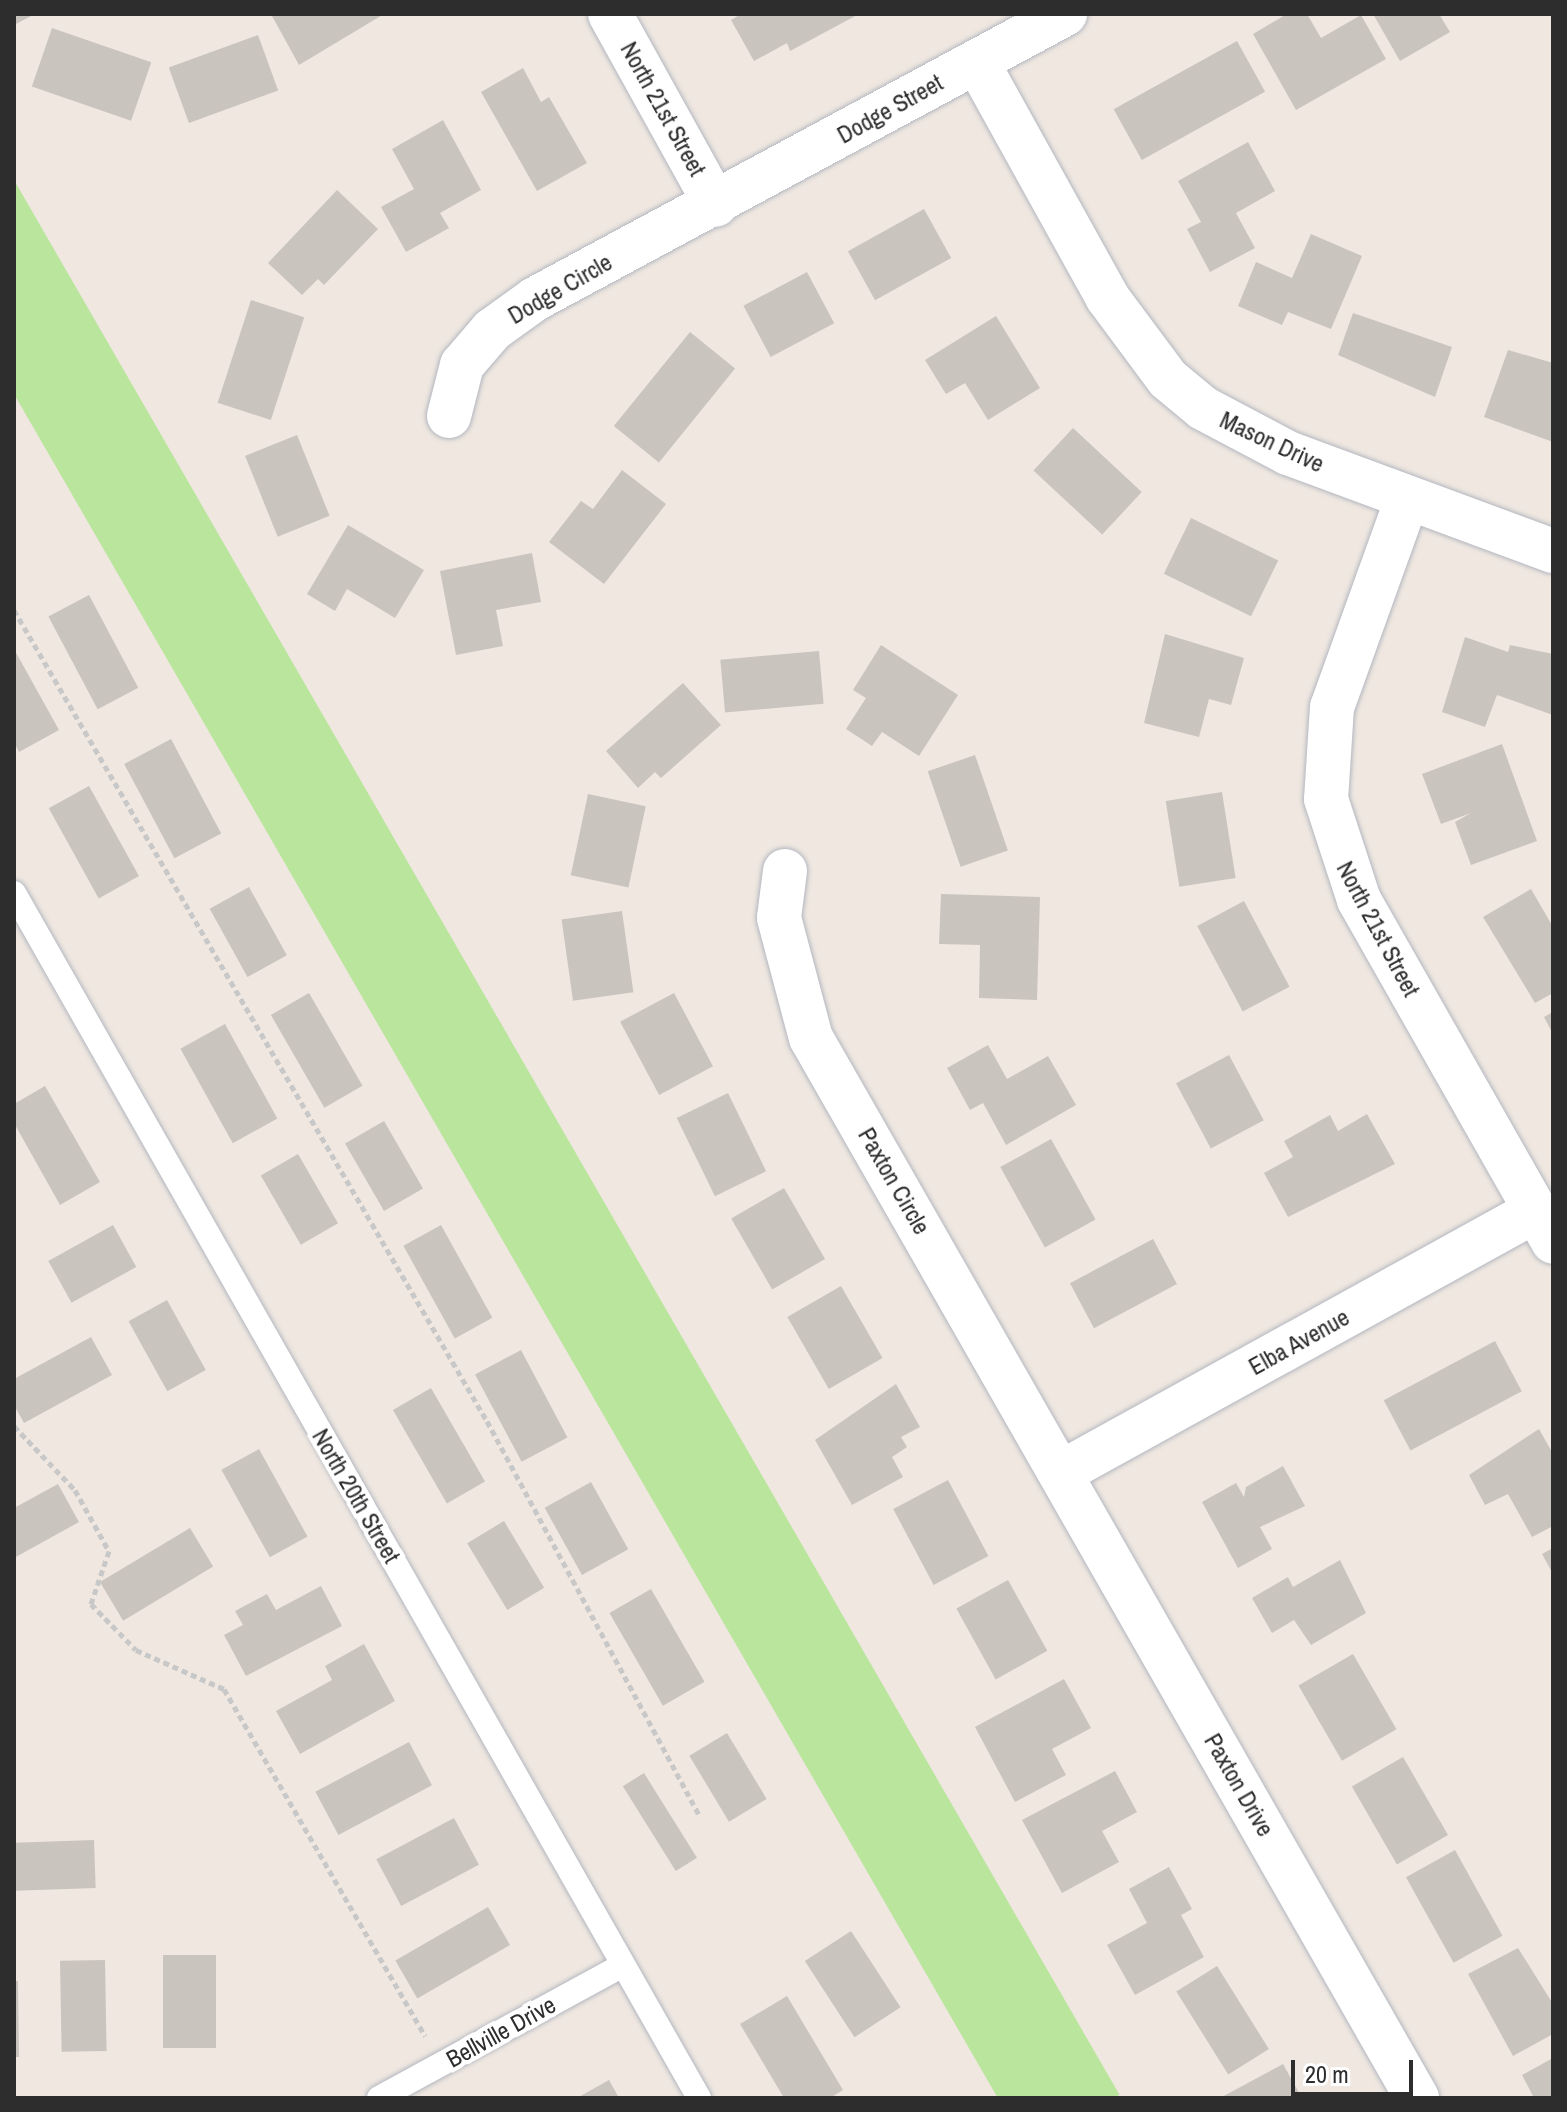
<!DOCTYPE html>
<style>
body{margin:0}
#map{position:relative;width:1567px;height:2112px;overflow:hidden;background:#efe7e0;font-family:"Archivo Narrow",sans-serif}
div>[style]{position:absolute}
.green>*{inset:0;background:#b9e59c;transform-origin:0 0}
.building>*{inset:0;background:#cac4bf;transform-origin:0 0}
.path>*{height:5px;margin-top:-2.5px;transform-origin:0;background:repeating-linear-gradient(90deg,#c8c8c8 0 6px,transparent 0 10px)}
.roads{filter:drop-shadow(0 0 2px #b3b7c0) drop-shadow(0 0 2px #b3b7c0)}
.service>*{height:24px;margin:-12px;padding:0 12px;transform-origin:12px;border-radius:12px;background:#fff}
.minor>*{height:44px;margin:-22px;padding:0 22px;transform-origin:22px;border-radius:22px;background:#fff}
span{translate:-50% -50%;white-space:nowrap;text-align:center;line-height:1.15;-webkit-text-stroke:8px #fff;paint-order:stroke}
.street-label{font-size:24px;color:#2d2d2d}
.frame{position:absolute;inset:0;border:16px solid #2d2d2d;pointer-events:none}
.scale{position:absolute;left:1291px;top:2060px;width:122px;height:36px;box-sizing:border-box;border:4px solid #2d2d2d;border-top:0;padding-left:10px;font-size:24px;line-height:28px;white-space:nowrap;color:#2d2d2d;-webkit-text-stroke:6px #fff;paint-order:stroke}
</style>
<div id="map">
<div class="green">
<div style="left:14px;top:180px;width:2211px;height:107px;rotate:60deg"></div>
</div>
<div class="building">
<div style="clip-path:polygon(14px 14px,35px 14px,14px 25px)"></div>
<div style="clip-path:polygon(384px 14px,299px 65px,272px 16px,274px 14px)"></div>
<div style="clip-path:polygon(741px 14px,859px 14px,790px 51px,787px 43px,754px 61px,731px 20px)"></div>
<div style="clip-path:polygon(1287px 14px,1307px 14px,1321px 38px,1361px 15px,1386px 59px,1296px 110px,1253px 34px)"></div>
<div style="clip-path:polygon(1373px 14px,1439px 14px,1450px 32px,1400px 61px)"></div>
<div style="left:52px;top:28px;width:105px;height:62px;rotate:19deg"></div>
<div style="left:258px;top:35px;width:59px;height:95px;rotate:70deg"></div>
<div style="left:1237px;top:41px;width:58px;height:141px;rotate:61deg"></div>
<div style="clip-path:polygon(523px 68px,541px 102px,549px 97px,587px 163px,537px 191px,481px 92px)"></div>
<div style="clip-path:polygon(443px 120px,481px 190px,440px 213px,449px 228px,406px 252px,381px 207px,414px 189px,392px 149px)"></div>
<div style="clip-path:polygon(1248px 142px,1275px 191px,1236px 213px,1255px 248px,1210px 272px,1187px 229px,1201px 222px,1178px 181px)"></div>
<div style="clip-path:polygon(337px 190px,378px 229px,324px 285px,318px 279px,302px 295px,268px 263px)"></div>
<div style="left:924px;top:209px;width:56px;height:87px;rotate:61deg"></div>
<div style="clip-path:polygon(1311px 234px,1362px 256px,1331px 329px,1288px 312px,1282px 325px,1238px 306px,1256px 262px,1292px 278px)"></div>
<div style="left:807px;top:272px;width:58px;height:72px;rotate:62deg"></div>
<div style="left:251px;top:300px;width:56px;height:108px;rotate:18deg"></div>
<div style="clip-path:polygon(1353px 313px,1452px 347px,1435px 397px,1338px 355px)"></div>
<div style="clip-path:polygon(996px 316px,1040px 388px,988px 420px,965px 383px,946px 394px,925px 360px)"></div>
<div style="left:690px;top:332px;width:58px;height:121px;rotate:39deg"></div>
<div style="clip-path:polygon(1508px 350px,1553px 363px,1553px 442px,1484px 417px)"></div>
<div style="left:1073px;top:428px;width:94px;height:58px;rotate:43deg"></div>
<div style="left:297px;top:435px;width:87px;height:56px;rotate:68deg"></div>
<div style="clip-path:polygon(622px 470px,666px 504px,604px 584px,549px 542px,581px 501px,593px 509px)"></div>
<div style="left:1191px;top:518px;width:97px;height:62px;rotate:26deg"></div>
<div style="clip-path:polygon(348px 525px,424px 570px,395px 618px,347px 589px,335px 611px,307px 594px)"></div>
<div style="clip-path:polygon(532px 553px,541px 602px,496px 610px,503px 646px,456px 655px,440px 571px)"></div>
<div style="left:89px;top:595px;width:105px;height:46px;rotate:62deg"></div>
<div style="clip-path:polygon(1165px 634px,1244px 658px,1231px 705px,1209px 699px,1199px 737px,1144px 723px)"></div>
<div style="clip-path:polygon(1465px 637px,1508px 652px,1510px 645px,1553px 654px,1553px 715px,1497px 695px,1485px 727px,1442px 712px)"></div>
<div style="clip-path:polygon(881px 645px,958px 695px,919px 756px,882px 732px,872px 746px,846px 729px,866px 698px,853px 690px)"></div>
<div style="clip-path:polygon(14px 649px,59px 730px,19px 752px,14px 742px)"></div>
<div style="left:819px;top:651px;width:53px;height:99px;rotate:85deg"></div>
<div style="clip-path:polygon(683px 683px,721px 725px,661px 778px,655px 772px,638px 788px,606px 751px)"></div>
<div style="left:171px;top:739px;width:107px;height:53px;rotate:62deg"></div>
<div style="clip-path:polygon(1502px 744px,1537px 841px,1471px 865px,1455px 822px,1471px 813px,1441px 824px,1422px 774px)"></div>
<div style="left:975px;top:755px;width:101px;height:50px;rotate:71deg"></div>
<div style="left:89px;top:786px;width:103px;height:46px;rotate:61deg"></div>
<div style="left:1222px;top:792px;width:87px;height:57px;rotate:81deg"></div>
<div style="left:588px;top:794px;width:59px;height:83px;rotate:12deg"></div>
<div style="left:249px;top:887px;width:78px;height:45px;rotate:61deg"></div>
<div style="clip-path:polygon(1531px 889px,1553px 927px,1553px 993px,1535px 1003px,1483px 917px)"></div>
<div style="clip-path:polygon(941px 894px,1040px 897px,1037px 1000px,979px 998px,980px 945px,939px 944px)"></div>
<div style="left:1244px;top:901px;width:97px;height:53px;rotate:62deg"></div>
<div style="left:622px;top:911px;width:82px;height:61px;rotate:82deg"></div>
<div style="left:309px;top:993px;width:107px;height:44px;rotate:60deg"></div>
<div style="left:674px;top:993px;width:83px;height:61px;rotate:62deg"></div>
<div style="clip-path:polygon(1553px 1012px,1553px 1034px,1544px 1017px)"></div>
<div style="left:225px;top:1024px;width:108px;height:51px;rotate:61deg"></div>
<div style="clip-path:polygon(988px 1045px,1007px 1079px,1048px 1056px,1076px 1105px,1006px 1145px,983px 1103px,970px 1110px,947px 1068px)"></div>
<div style="left:1229px;top:1055px;width:74px;height:60px;rotate:62deg"></div>
<div style="clip-path:polygon(45px 1086px,100px 1182px,60px 1205px,14px 1123px,14px 1104px)"></div>
<div style="left:728px;top:1093px;width:87px;height:57px;rotate:64deg"></div>
<div style="clip-path:polygon(1367px 1114px,1395px 1164px,1288px 1217px,1264px 1173px,1293px 1157px,1284px 1141px,1330px 1115px,1338px 1131px)"></div>
<div style="left:384px;top:1121px;width:78px;height:45px;rotate:60deg"></div>
<div style="left:1051px;top:1139px;width:92px;height:58px;rotate:61deg"></div>
<div style="left:298px;top:1154px;width:80px;height:43px;rotate:60deg"></div>
<div style="left:784px;top:1188px;width:82px;height:61px;rotate:60deg"></div>
<div style="left:113px;top:1225px;width:48px;height:74px;rotate:61deg"></div>
<div style="left:441px;top:1225px;width:106px;height:43px;rotate:61deg"></div>
<div style="left:1153px;top:1239px;width:51px;height:94px;rotate:62deg"></div>
<div style="left:841px;top:1286px;width:83px;height:62px;rotate:60deg"></div>
<div style="left:167px;top:1300px;width:80px;height:44px;rotate:61deg"></div>
<div style="clip-path:polygon(91px 1337px,112px 1375px,24px 1423px,14px 1405px,14px 1379px)"></div>
<div style="left:1495px;top:1341px;width:57px;height:126px;rotate:62deg"></div>
<div style="left:521px;top:1350px;width:99px;height:52px;rotate:62deg"></div>
<div style="clip-path:polygon(896px 1384px,920px 1427px,901px 1437px,907px 1447px,892px 1457px,903px 1477px,852px 1505px,815px 1440px)"></div>
<div style="left:431px;top:1388px;width:108px;height:44px;rotate:60deg"></div>
<div style="clip-path:polygon(1539px 1429px,1553px 1454px,1553px 1526px,1532px 1537px,1508px 1494px,1485px 1505px,1469px 1475px)"></div>
<div style="left:259px;top:1449px;width:100px;height:43px;rotate:61deg"></div>
<div style="clip-path:polygon(1283px 1466px,1305px 1506px,1260px 1527px,1272px 1549px,1238px 1568px,1202px 1502px,1236px 1483px,1244px 1497px,1246px 1487px)"></div>
<div style="left:948px;top:1480px;width:86px;height:62px;rotate:62deg"></div>
<div style="left:591px;top:1482px;width:77px;height:53px;rotate:61deg"></div>
<div style="clip-path:polygon(58px 1484px,79px 1522px,14px 1558px,14px 1508px)"></div>
<div style="left:504px;top:1521px;width:78px;height:43px;rotate:59deg"></div>
<div style="left:190px;top:1528px;width:45px;height:105px;rotate:59deg"></div>
<div style="clip-path:polygon(1553px 1548px,1553px 1574px,1542px 1554px)"></div>
<div style="clip-path:polygon(1340px 1560px,1366px 1613px,1311px 1645px,1294px 1620px,1272px 1633px,1252px 1598px,1288px 1577px,1293px 1587px)"></div>
<div style="left:1008px;top:1580px;width:81px;height:59px;rotate:61deg"></div>
<div style="clip-path:polygon(321px 1586px,342px 1626px,246px 1676px,224px 1635px,243px 1625px,235px 1611px,267px 1594px,276px 1610px)"></div>
<div style="left:651px;top:1589px;width:107px;height:48px;rotate:60deg"></div>
<div style="clip-path:polygon(364px 1644px,395px 1701px,300px 1754px,276px 1711px,332px 1680px,325px 1666px)"></div>
<div style="left:1353px;top:1654px;width:87px;height:63px;rotate:60deg"></div>
<div style="clip-path:polygon(1064px 1679px,1091px 1728px,1052px 1749px,1066px 1775px,1015px 1802px,975px 1727px)"></div>
<div style="left:727px;top:1733px;width:77px;height:44px;rotate:59deg"></div>
<div style="left:409px;top:1742px;width:49px;height:106px;rotate:62deg"></div>
<div style="left:1403px;top:1757px;width:90px;height:59px;rotate:60deg"></div>
<div style="clip-path:polygon(1115px 1771px,1137px 1812px,1102px 1831px,1119px 1862px,1062px 1893px,1022px 1820px)"></div>
<div style="left:644px;top:1773px;width:100px;height:25px;rotate:58deg"></div>
<div style="left:454px;top:1818px;width:53px;height:88px;rotate:62deg"></div>
<div style="left:94px;top:1840px;width:48px;height:80px;rotate:88deg"></div>
<div style="left:1455px;top:1850px;width:98px;height:56px;rotate:61deg"></div>
<div style="clip-path:polygon(1169px 1867px,1192px 1909px,1181px 1915px,1204px 1957px,1135px 1995px,1107px 1945px,1147px 1923px,1129px 1889px)"></div>
<div style="left:488px;top:1907px;width:44px;height:107px;rotate:60deg"></div>
<div style="left:851px;top:1931px;width:91px;height:55px;rotate:57deg"></div>
<div style="clip-path:polygon(1518px 1948px,1553px 2004px,1553px 2034px,1513px 2056px,1468px 1974px)"></div>
<div style="left:163px;top:1955px;width:53px;height:93px"></div>
<div style="left:105px;top:1960px;width:91px;height:45px;rotate:89deg"></div>
<div style="left:1217px;top:1966px;width:98px;height:48px;rotate:58deg"></div>
<div style="clip-path:polygon(14px 1981px,18px 1981px,19px 2057px,14px 2057px)"></div>
<div style="clip-path:polygon(787px 1996px,843px 2090px,830px 2098px,784px 2098px,740px 2024px)"></div>
<div style="clip-path:polygon(1553px 2058px,1553px 2098px,1534px 2098px,1522px 2075px)"></div>
<div style="clip-path:polygon(1283px 2064px,1302px 2098px,1220px 2098px)"></div>
<div style="clip-path:polygon(609px 2080px,619px 2098px,577px 2098px)"></div>
</div>
<div class="path">
<div style="left:14px;top:610px;width:939px;rotate:59.75deg"></div>
<div style="left:487px;top:1421px;width:449px;rotate:61.7deg"></div>
<div style="left:14px;top:1426px;width:88px;rotate:46.4deg"></div>
<div style="left:75px;top:1490px;width:70px;rotate:60.9deg"></div>
<div style="left:109px;top:1551px;width:56px;rotate:108.8deg"></div>
<div style="left:91px;top:1604px;width:64px;rotate:45.6deg"></div>
<div style="left:136px;top:1650px;width:96px;rotate:23.9deg"></div>
<div style="left:224px;top:1689px;width:401px;rotate:59.9deg"></div>
</div>
<div class="roads">
<div class="service">
<div style="left:14px;top:893px;width:1386px;rotate:60.38deg"></div>
<div style="left:379px;top:2098px;width:278px;rotate:-28.6deg"></div>
</div>
<div class="minor">
<div style="left:610px;top:14px;width:218px;rotate:61deg"></div>
<div style="left:977px;top:62px;width:269px;rotate:61deg"></div>
<div style="left:1107px;top:297px;width:102px;rotate:53.4deg"></div>
<div style="left:1168px;top:379px;width:45px;rotate:39.6deg"></div>
<div style="left:1203px;top:408px;width:96px;rotate:27.9deg"></div>
<div style="left:1288px;top:453px;width:283px;rotate:20.3deg"></div>
<div style="left:449px;top:416px;width:53px;rotate:-75.7deg"></div>
<div style="left:462px;top:365px;width:46px;rotate:-49.4deg"></div>
<div style="left:492px;top:330px;width:53px;rotate:-35.8deg"></div>
<div style="left:535px;top:299px;width:602px;rotate:-28.27deg"></div>
<div style="left:1407px;top:499px;width:221px;rotate:109.8deg"></div>
<div style="left:1332px;top:707px;width:92px;rotate:93.7deg"></div>
<div style="left:1326px;top:799px;width:106px;rotate:71.9deg"></div>
<div style="left:1359px;top:900px;width:393px;rotate:60.4deg"></div>
<div style="left:785px;top:871px;width:47px;rotate:97.3deg"></div>
<div style="left:779px;top:918px;width:124px;rotate:75.1deg"></div>
<div style="left:811px;top:1038px;width:1221px;rotate:60.24deg"></div>
<div style="left:1062px;top:1472px;width:540px;rotate:-28.89deg"></div>
</div>
</div>
<div class="street-label">
<span style="left:663px;top:109px;rotate:61deg">North 21st Street</span>
<span style="left:890px;top:109px;rotate:-29deg">Dodge Street</span>
<span style="left:560px;top:289px;rotate:-30deg">Dodge Circle</span>
<span style="left:1272px;top:442px;rotate:25deg">Mason Drive</span>
<span style="left:1378px;top:929px;rotate:62deg">North 21st Street</span>
<span style="left:894px;top:1181px;rotate:60deg">Paxton Circle</span>
<span style="left:1299px;top:1342px;rotate:-29deg">Elba Avenue</span>
<span style="left:356px;top:1496px;rotate:60deg">North 20th Street</span>
<span style="left:1239px;top:1785px;rotate:60deg">Paxton Drive</span>
<span style="left:501px;top:2032px;rotate:-29deg">Bellville Drive</span>
</div>
<div class="frame"></div>
<div class="scale">20 m</div>
</div>
